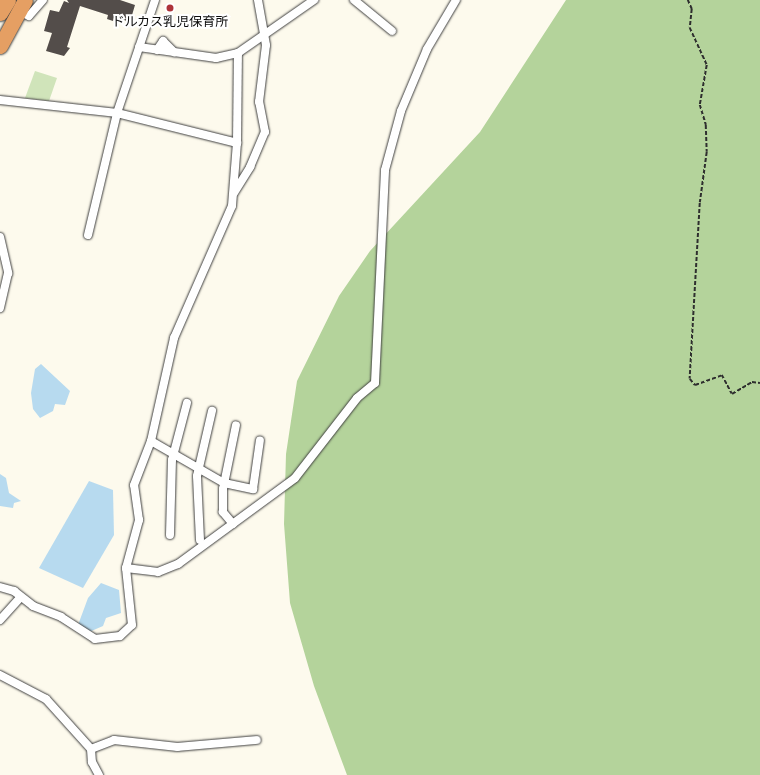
<!DOCTYPE html>
<meta charset="utf-8">
<style>
body{margin:0}
#map{position:relative;width:760px;height:775px;overflow:hidden;background:#fdfaed;font-family:Merriweather,"Noto Sans JP",serif}
div>[style]{position:absolute}
.green>*{inset:0;background:#d0e4ba}
.forest>*{inset:0;background:#b4d39b}
.water>*{inset:0;background:#b7daef}
.building>*{inset:0;background:#534d4a}
.path>*{height:1.5px;margin-top:-0.75px;transform-origin:0;background:repeating-linear-gradient(90deg,#2e2e2e 0 4px,transparent 0 6px)}
.roads{filter:drop-shadow(0 0 1px #3f3f3f) drop-shadow(0 0 1px #3f3f3f)}
.street>*{height:8px;margin:-4px;padding:0 4px;transform-origin:4px;border-radius:4px;background:#fff}
.highway>*{height:15px;margin:-7.5px;padding:0 7.5px;transform-origin:7.5px;border-radius:7.5px;background:#e59f63}
.dots>*{width:11px;height:11px;translate:-50% -50%;box-sizing:border-box;border:2px solid #fff;border-radius:50%}
span{translate:-50% -50%;white-space:nowrap;text-align:center;line-height:1.15;-webkit-text-stroke:4px #fff;paint-order:stroke}
.poi-label{font-size:13px;color:#0c0c0c}
</style>
<div id="map">
<div class="green">
<div style="clip-path:polygon(35px 71px,57px 78px,49px 101px,25px 98px)"></div>
</div>
<div class="forest">
<div style="clip-path:polygon(566px 0,760px 0,760px 775px,347px 775px,314px 686px,290px 603px,284px 524px,286px 454px,297px 381px,339px 296px,370px 251px,480px 132px)"></div>
</div>
<div class="water">
<div style="clip-path:polygon(41px 364px,70px 391px,65px 405px,55px 404px,53px 411px,40px 418px,33px 409px,31px 393px,35px 369px)"></div>
<div style="clip-path:polygon(0 474px,6px 478px,9px 493px,21px 501px,14px 503px,13px 508px,0 506px)"></div>
<div style="clip-path:polygon(89px 481px,113px 490px,114px 535px,83px 588px,39px 568px)"></div>
<div style="clip-path:polygon(101px 583px,119px 590px,121px 613px,106px 618px,103px 626px,89px 632px,78px 625px,88px 598px)"></div>
</div>
<div class="building">
<div style="clip-path:polygon(67px 0,120px 0,135px 5px,130px 22px,114px 17px,113px 21px,107px 19px,108px 15px,80px 6px,67px 47px,70px 48px,64px 56px,46px 51px,52px 33px,44px 31px,50px 10px,59px 12px,64px 1px,69px 3px)"></div>
</div>
<div class="path">
<div style="left:688px;top:0;width:10px;rotate:66deg"></div>
<div style="left:692px;top:9px;width:19px;rotate:96deg"></div>
<div style="left:690px;top:28px;width:41px;rotate:65.3deg"></div>
<div style="left:707px;top:65px;width:41px;rotate:99.9deg"></div>
<div style="left:700px;top:105px;width:21px;rotate:73deg"></div>
<div style="left:706px;top:125px;width:27px;rotate:88deg"></div>
<div style="left:707px;top:152px;width:51px;rotate:97.8deg"></div>
<div style="left:700px;top:203px;width:176px;rotate:93.3deg"></div>
<div style="left:690px;top:379px;width:8px;rotate:50deg"></div>
<div style="left:695px;top:385px;width:29px;rotate:-20deg"></div>
<div style="left:722px;top:375px;width:21px;rotate:62deg"></div>
<div style="left:732px;top:394px;width:23px;rotate:-31deg"></div>
<div style="left:752px;top:382px;width:8px;rotate:7deg"></div>
</div>
<div class="roads">
<div class="street">
<div style="left:354px;top:0;width:49px;rotate:39.2deg"></div>
<div style="left:19px;top:11px;width:11px;rotate:27deg"></div>
<div style="left:29px;top:16px;width:21px;rotate:-49deg"></div>
<div style="left:139px;top:47px;width:78px;rotate:8.1deg"></div>
<div style="left:216px;top:58px;width:23px;rotate:-13deg"></div>
<div style="left:157px;top:50px;width:11px;rotate:-56deg"></div>
<div style="left:163px;top:41px;width:16px;rotate:45deg"></div>
<div style="left:0;top:100px;width:118px;rotate:6.3deg"></div>
<div style="left:117px;top:113px;width:124px;rotate:14deg"></div>
<div style="left:234px;top:193px;width:31px;rotate:-58deg"></div>
<div style="left:250px;top:167px;width:38px;rotate:-67deg"></div>
<div style="left:265px;top:132px;width:31px;rotate:-101deg"></div>
<div style="left:259px;top:102px;width:57px;rotate:-83deg"></div>
<div style="left:266px;top:45px;width:46px;rotate:-100.1deg"></div>
<div style="left:88px;top:235px;width:125px;rotate:-76.6deg"></div>
<div style="left:117px;top:113px;width:119px;rotate:-71.4deg"></div>
<div style="left:0;top:237px;width:37px;rotate:77deg"></div>
<div style="left:8px;top:273px;width:36px;rotate:103deg"></div>
<div style="left:151px;top:441px;width:84px;rotate:29.9deg"></div>
<div style="left:224px;top:483px;width:30px;rotate:12deg"></div>
<div style="left:253px;top:489px;width:49px;rotate:-81.9deg"></div>
<div style="left:233px;top:524px;width:16px;rotate:-130deg"></div>
<div style="left:223px;top:512px;width:23px;rotate:-90deg"></div>
<div style="left:223px;top:489px;width:65px;rotate:-78.5deg"></div>
<div style="left:170px;top:535px;width:75px;rotate:-88.5deg"></div>
<div style="left:172px;top:460px;width:59px;rotate:-75.3deg"></div>
<div style="left:200px;top:540px;width:64px;rotate:-92.7deg"></div>
<div style="left:197px;top:476px;width:67px;rotate:-77deg"></div>
<div style="left:126px;top:568px;width:32px;rotate:7deg"></div>
<div style="left:158px;top:572px;width:22px;rotate:-22deg"></div>
<div style="left:178px;top:564px;width:145px;rotate:-36.3deg"></div>
<div style="left:295px;top:478px;width:101px;rotate:-52.2deg"></div>
<div style="left:357px;top:398px;width:23px;rotate:-40deg"></div>
<div style="left:375px;top:383px;width:213px;rotate:-87.3deg"></div>
<div style="left:385px;top:170px;width:61px;rotate:-74.8deg"></div>
<div style="left:401px;top:111px;width:67px;rotate:-67.2deg"></div>
<div style="left:427px;top:49px;width:57px;rotate:-59.4deg"></div>
<div style="left:0;top:587px;width:15px;rotate:16deg"></div>
<div style="left:14px;top:591px;width:24px;rotate:38deg"></div>
<div style="left:33px;top:606px;width:30px;rotate:21deg"></div>
<div style="left:61px;top:617px;width:40px;rotate:32.9deg"></div>
<div style="left:95px;top:639px;width:25px;rotate:-7deg"></div>
<div style="left:120px;top:636px;width:16px;rotate:-43deg"></div>
<div style="left:132px;top:625px;width:57px;rotate:-96deg"></div>
<div style="left:126px;top:568px;width:50px;rotate:-74.8deg"></div>
<div style="left:139px;top:520px;width:35px;rotate:-98deg"></div>
<div style="left:134px;top:485px;width:47px;rotate:-68.9deg"></div>
<div style="left:151px;top:441px;width:106px;rotate:-77.4deg"></div>
<div style="left:174px;top:338px;width:144px;rotate:-66.3deg"></div>
<div style="left:232px;top:206px;width:63px;rotate:-85.5deg"></div>
<div style="left:237px;top:143px;width:90px;rotate:-89.4deg"></div>
<div style="left:238px;top:53px;width:93px;rotate:-34.9deg"></div>
<div style="left:0;top:620px;width:31px;rotate:-48deg"></div>
<div style="left:0;top:675px;width:52px;rotate:27.6deg"></div>
<div style="left:46px;top:699px;width:67px;rotate:48deg"></div>
<div style="left:91px;top:749px;width:13px;rotate:86deg"></div>
<div style="left:92px;top:762px;width:15px;rotate:62deg"></div>
<div style="left:91px;top:749px;width:25px;rotate:-21deg"></div>
<div style="left:114px;top:740px;width:64px;rotate:6.2deg"></div>
<div style="left:178px;top:747px;width:79px;rotate:-5.1deg"></div>
</div>
<div class="highway">
<div style="left:0;top:13px;width:15px;rotate:-58deg"></div>
<div style="left:0;top:46px;width:52px;rotate:-61.5deg"></div>
</div>
</div>
<div class="dots">
<div style="left:170px;top:8px;background:#ad3338"></div>
</div>
<div class="poi-label">
<span style="left:170px;top:22px">ドルカス乳児保育所</span>
</div>
</div>
